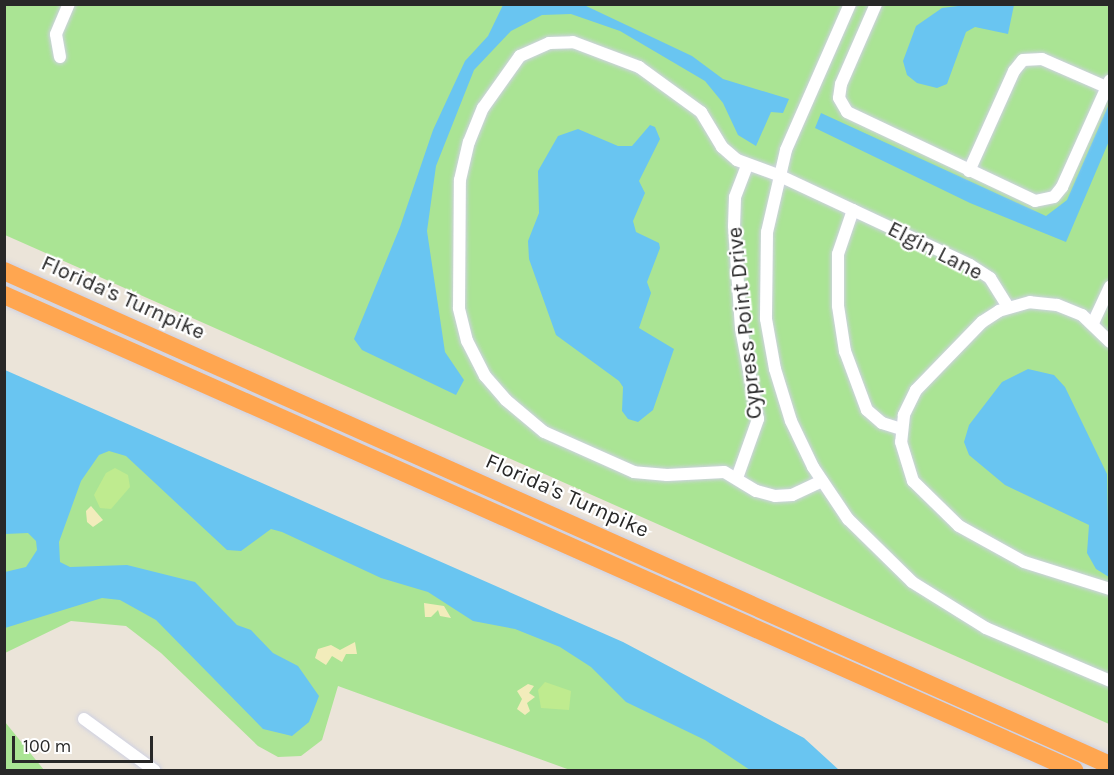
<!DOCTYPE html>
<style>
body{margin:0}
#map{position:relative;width:1114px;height:775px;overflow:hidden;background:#ebe4d9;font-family:Karla,sans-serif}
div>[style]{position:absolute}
.green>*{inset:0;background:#aae494}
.sand>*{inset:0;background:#f2ecbb}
.pitch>*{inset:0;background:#bfeb8f}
.water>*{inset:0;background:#69c5f1}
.roads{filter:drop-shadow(0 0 2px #cfd1e2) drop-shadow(0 0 2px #cfd1e2)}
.minor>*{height:12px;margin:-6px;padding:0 6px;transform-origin:6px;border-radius:6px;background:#fff}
.highway>*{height:18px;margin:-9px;padding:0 9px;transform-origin:9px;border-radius:9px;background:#ffa650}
span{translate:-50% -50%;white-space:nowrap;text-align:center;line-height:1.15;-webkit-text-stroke:4.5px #fff;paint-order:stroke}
.street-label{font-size:22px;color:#282828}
.frame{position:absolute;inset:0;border:6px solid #282828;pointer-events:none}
.scale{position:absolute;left:12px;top:736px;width:141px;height:27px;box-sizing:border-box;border:3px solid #282828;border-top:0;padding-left:8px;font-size:18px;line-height:21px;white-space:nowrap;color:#282828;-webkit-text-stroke:4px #fff;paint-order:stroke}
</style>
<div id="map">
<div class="green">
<div style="clip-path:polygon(5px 5px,1109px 5px,1109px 724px,5px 235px)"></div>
<div style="clip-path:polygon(77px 430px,617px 669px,765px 770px,570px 770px,338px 686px,322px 740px,301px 756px,278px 757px,258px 746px,161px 653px,126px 626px,71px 621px,5px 653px,5px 443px)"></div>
<div style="clip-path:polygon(5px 722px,44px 770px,5px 770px)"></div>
</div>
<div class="sand">
<div style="clip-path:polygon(91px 506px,103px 520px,93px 527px,87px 522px,86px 511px)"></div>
<div style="clip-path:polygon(424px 603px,444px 606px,451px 618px,440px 616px,438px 610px,431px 617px,425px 617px)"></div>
<div style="clip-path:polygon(355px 642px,357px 654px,346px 654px,342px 662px,332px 656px,326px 665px,315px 658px,318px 649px,331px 645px,340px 650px)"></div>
<div style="clip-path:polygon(528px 684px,534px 686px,529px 693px,535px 697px,527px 703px,530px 711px,525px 715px,517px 709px,522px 699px,517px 691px)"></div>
</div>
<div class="pitch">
<div style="clip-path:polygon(115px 468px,128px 475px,130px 487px,111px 509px,100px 508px,94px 495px,106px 473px)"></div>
<div style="clip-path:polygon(545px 682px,571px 691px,569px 710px,541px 708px,538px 690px)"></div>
</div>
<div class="water">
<div style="clip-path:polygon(503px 5px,584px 5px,692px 56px,723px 79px,789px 99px,783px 113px,771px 112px,756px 146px,738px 135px,723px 103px,705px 81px,620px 31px,571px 14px,542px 15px,511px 31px,474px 70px,436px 166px,427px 231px,445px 352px,464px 380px,456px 395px,362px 350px,354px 339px,400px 227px,433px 130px,465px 61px,488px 36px)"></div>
<div style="clip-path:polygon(966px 5px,1014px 5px,1008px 34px,975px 27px,966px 32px,947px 84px,937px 88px,917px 83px,907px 75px,903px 61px,916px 26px,942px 8px)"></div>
<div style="clip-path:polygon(1109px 104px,1109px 141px,1066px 242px,970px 203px,815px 128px,821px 113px,1046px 216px,1067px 200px)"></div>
<div style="clip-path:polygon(650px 125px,655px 127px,660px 139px,639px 181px,645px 193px,633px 221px,636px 232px,659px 243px,660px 248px,647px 282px,651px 293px,639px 328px,674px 349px,653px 410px,638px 422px,628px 419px,622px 411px,623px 387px,619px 381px,556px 335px,529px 259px,528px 241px,539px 213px,538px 171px,558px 136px,578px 129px,618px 146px,632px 146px)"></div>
<div style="clip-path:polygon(1028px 369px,1054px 375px,1065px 387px,1107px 474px,1109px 577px,1096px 569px,1087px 553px,1089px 525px,1005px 485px,969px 455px,964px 442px,969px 425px,1002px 382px)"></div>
<div style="clip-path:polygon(5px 370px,623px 642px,804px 738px,839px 770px,750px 770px,705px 740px,626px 702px,591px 667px,560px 647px,515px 629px,473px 621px,428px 592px,381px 578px,282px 532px,271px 529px,241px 551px,227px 550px,126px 456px,109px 451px,99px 455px,81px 481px,59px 542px,60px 562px,70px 567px,127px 565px,195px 582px,237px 625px,251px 630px,273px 653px,298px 666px,319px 696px,309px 722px,292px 736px,263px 729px,156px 620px,120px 600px,102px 598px,5px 628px,5px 572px,26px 567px,37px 550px,36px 541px,28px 533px,5px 534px)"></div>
</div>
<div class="roads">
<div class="minor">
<div style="left:850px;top:4px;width:159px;rotate:113.7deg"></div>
<div style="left:786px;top:150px;width:84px;rotate:103deg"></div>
<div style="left:767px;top:232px;width:87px;rotate:90.7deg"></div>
<div style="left:766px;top:319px;width:51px;rotate:79.8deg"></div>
<div style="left:775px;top:369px;width:54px;rotate:72.9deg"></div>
<div style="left:791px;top:421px;width:51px;rotate:64.4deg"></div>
<div style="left:813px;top:467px;width:63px;rotate:56.1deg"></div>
<div style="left:848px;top:519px;width:90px;rotate:44.5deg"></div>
<div style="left:912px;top:582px;width:87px;rotate:31.9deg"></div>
<div style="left:986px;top:628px;width:135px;rotate:23.1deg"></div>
<div style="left:876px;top:4px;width:87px;rotate:113.6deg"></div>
<div style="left:841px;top:84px;width:14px;rotate:98deg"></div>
<div style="left:839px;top:98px;width:16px;rotate:60deg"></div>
<div style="left:847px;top:112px;width:208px;rotate:25.3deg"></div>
<div style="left:1035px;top:201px;width:19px;rotate:-12deg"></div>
<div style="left:1054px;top:197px;width:13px;rotate:-51deg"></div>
<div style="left:1062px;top:187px;width:117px;rotate:-65.8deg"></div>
<div style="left:60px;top:57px;width:23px;rotate:-100deg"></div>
<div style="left:56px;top:34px;width:33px;rotate:-67deg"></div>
<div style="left:969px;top:171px;width:110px;rotate:-65.8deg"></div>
<div style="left:1014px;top:71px;width:14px;rotate:-51deg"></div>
<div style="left:1023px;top:60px;width:19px;rotate:-3deg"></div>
<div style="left:1042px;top:59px;width:70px;rotate:23.6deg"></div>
<div style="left:853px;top:210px;width:46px;rotate:108.8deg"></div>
<div style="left:838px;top:254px;width:52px;rotate:90deg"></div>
<div style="left:838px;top:306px;width:46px;rotate:81.2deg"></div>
<div style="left:845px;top:351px;width:63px;rotate:69.6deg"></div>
<div style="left:867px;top:410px;width:20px;rotate:41deg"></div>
<div style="left:882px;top:423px;width:21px;rotate:17deg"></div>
<div style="left:1093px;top:323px;width:40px;rotate:-65deg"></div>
<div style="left:1110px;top:342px;width:39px;rotate:-136deg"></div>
<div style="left:1082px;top:315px;width:27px;rotate:-158deg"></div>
<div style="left:1057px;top:305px;width:27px;rotate:-174deg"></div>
<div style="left:1030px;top:302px;width:32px;rotate:164deg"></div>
<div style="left:999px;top:311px;width:20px;rotate:147deg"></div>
<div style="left:982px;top:322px;width:95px;rotate:134.1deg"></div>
<div style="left:916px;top:390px;width:28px;rotate:116deg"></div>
<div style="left:904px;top:415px;width:27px;rotate:96deg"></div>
<div style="left:901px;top:442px;width:41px;rotate:72.9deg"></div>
<div style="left:913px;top:481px;width:64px;rotate:44.4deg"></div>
<div style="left:959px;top:526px;width:74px;rotate:29deg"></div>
<div style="left:1024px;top:562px;width:90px;rotate:17.4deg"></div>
<div style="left:737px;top:478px;width:63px;rotate:-70.4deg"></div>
<div style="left:758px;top:419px;width:93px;rotate:-100.6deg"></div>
<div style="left:741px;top:328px;width:102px;rotate:-93.9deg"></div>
<div style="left:734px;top:226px;width:29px;rotate:-88deg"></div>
<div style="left:735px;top:197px;width:33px;rotate:-69deg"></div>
<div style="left:822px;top:481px;width:33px;rotate:155deg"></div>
<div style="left:792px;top:495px;width:17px;rotate:177deg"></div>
<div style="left:775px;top:496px;width:20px;rotate:-165deg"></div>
<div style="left:756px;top:491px;width:37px;rotate:-149deg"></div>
<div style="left:724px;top:472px;width:57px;rotate:177deg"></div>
<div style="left:667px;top:475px;width:33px;rotate:-175deg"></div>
<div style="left:634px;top:472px;width:98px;rotate:-156deg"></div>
<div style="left:544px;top:432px;width:50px;rotate:-139.9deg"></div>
<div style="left:506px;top:400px;width:32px;rotate:-131deg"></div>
<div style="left:485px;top:376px;width:39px;rotate:-117deg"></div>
<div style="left:467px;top:341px;width:34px;rotate:-104deg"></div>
<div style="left:459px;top:308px;width:128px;rotate:-89.6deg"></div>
<div style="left:460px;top:180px;width:39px;rotate:-77deg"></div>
<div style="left:469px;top:142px;width:37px;rotate:-68deg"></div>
<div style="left:483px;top:108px;width:64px;rotate:-54.6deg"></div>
<div style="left:520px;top:56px;width:32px;rotate:-24deg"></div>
<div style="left:549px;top:43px;width:24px;rotate:-2deg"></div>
<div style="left:573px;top:42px;width:71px;rotate:20.7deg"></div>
<div style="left:639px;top:67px;width:77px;rotate:36deg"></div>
<div style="left:701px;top:112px;width:41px;rotate:59deg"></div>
<div style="left:722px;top:147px;width:20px;rotate:41deg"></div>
<div style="left:737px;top:160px;width:44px;rotate:20.1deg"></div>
<div style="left:778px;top:175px;width:212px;rotate:25.1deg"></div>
<div style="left:970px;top:265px;width:24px;rotate:33deg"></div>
<div style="left:990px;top:278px;width:34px;rotate:58deg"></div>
<div style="left:84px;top:719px;width:87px;rotate:36.1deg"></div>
</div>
<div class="highway">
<div style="left:4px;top:271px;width:1211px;rotate:24.07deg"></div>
<div style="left:4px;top:295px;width:1171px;rotate:23.94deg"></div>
</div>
</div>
<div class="street-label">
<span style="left:935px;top:251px;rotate:27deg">Elgin Lane</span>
<span style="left:123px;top:298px;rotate:24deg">Florida's Turnpike</span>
<span style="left:745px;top:323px;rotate:-96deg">Cypress Point Drive</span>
<span style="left:567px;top:496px;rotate:24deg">Florida's Turnpike</span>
</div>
<div class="frame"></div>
<div class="scale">100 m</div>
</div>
